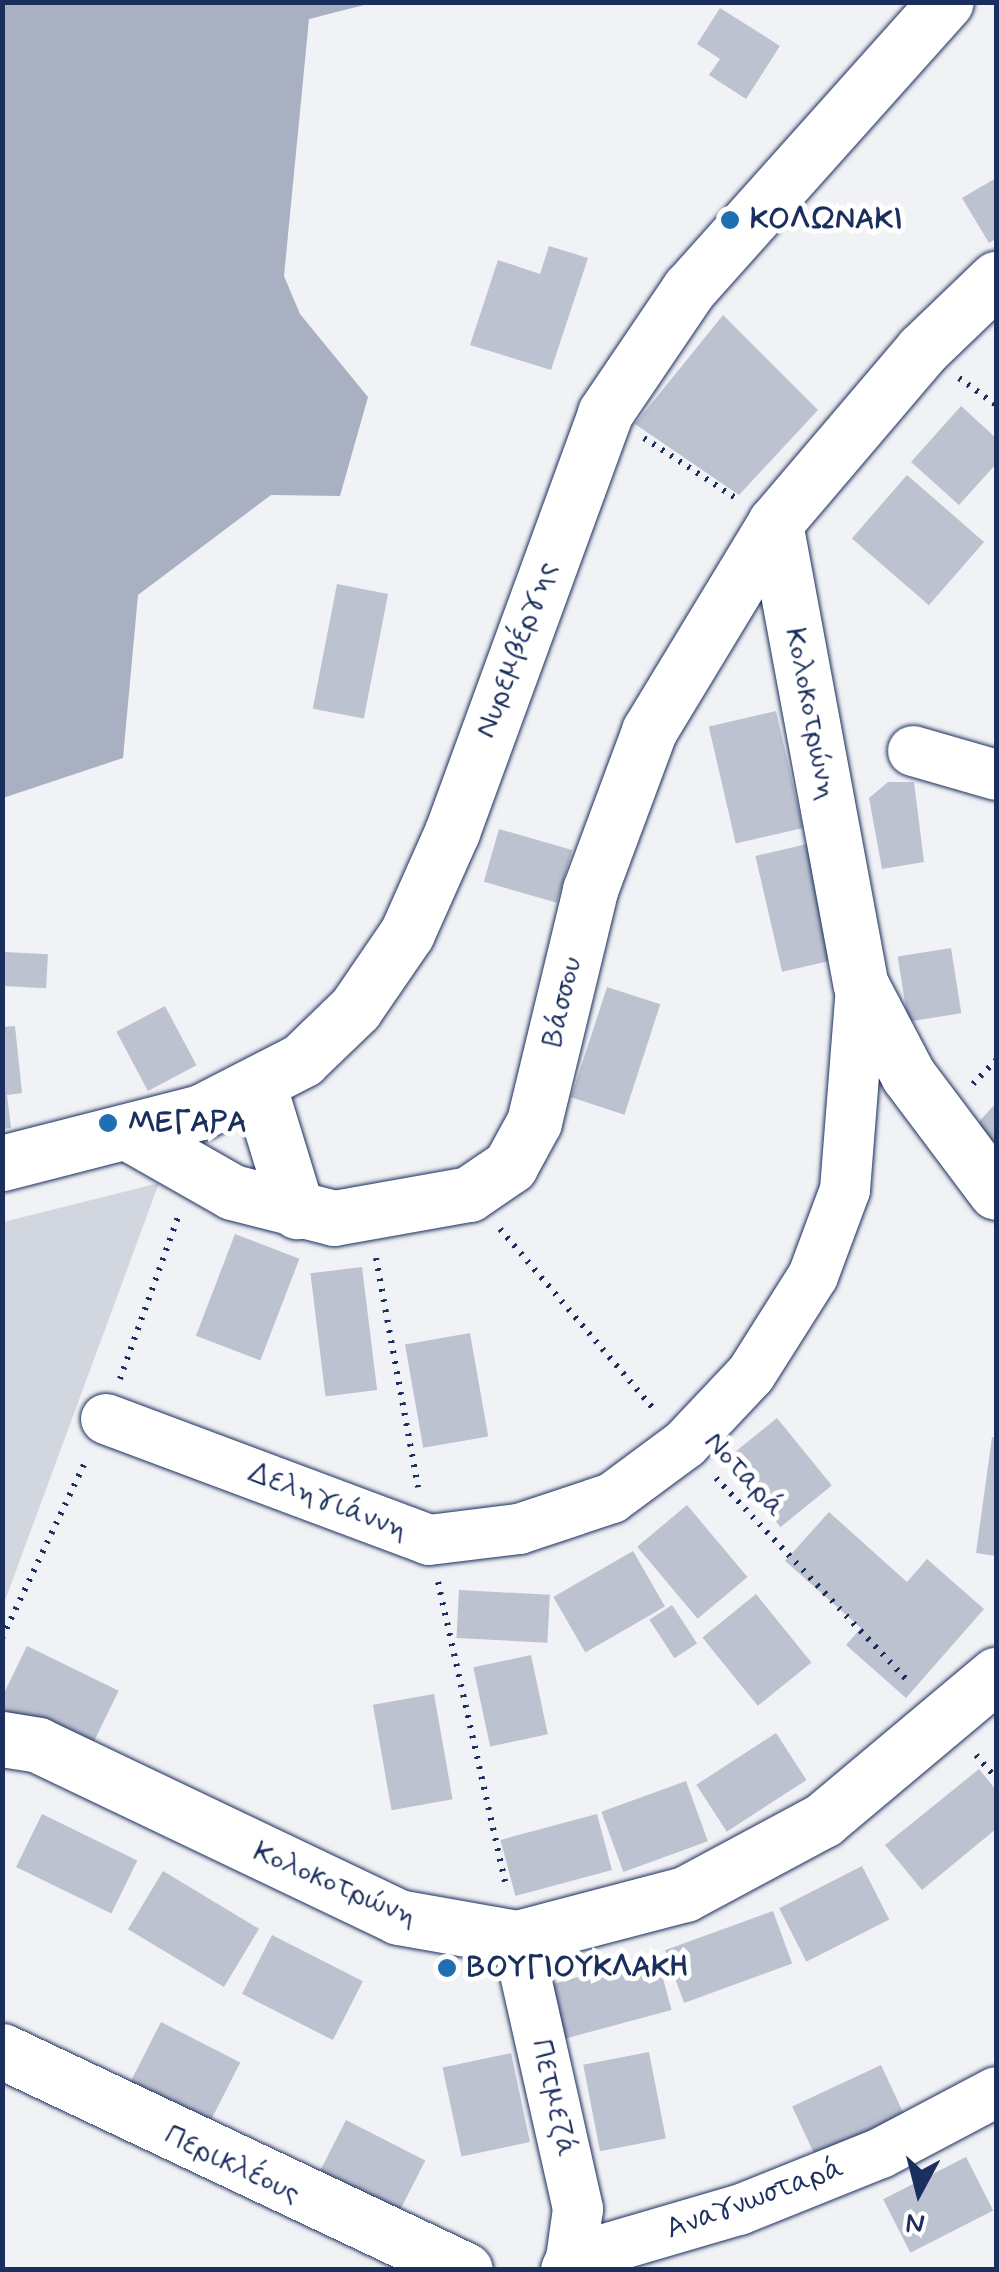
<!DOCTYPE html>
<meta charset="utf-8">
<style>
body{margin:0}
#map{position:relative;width:999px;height:2272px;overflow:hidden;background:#f1f2f5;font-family:Mynerve,sans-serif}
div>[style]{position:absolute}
.green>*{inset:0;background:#d2d6df}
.water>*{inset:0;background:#a8b0c2}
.building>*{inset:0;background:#bcc2d0;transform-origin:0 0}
.path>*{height:6px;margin-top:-3px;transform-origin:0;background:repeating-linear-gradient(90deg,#1b2f5e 0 2.5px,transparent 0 10.5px)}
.roads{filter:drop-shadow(0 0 2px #1b2f5e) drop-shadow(0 0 2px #1b2f5e)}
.minor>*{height:50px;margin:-25px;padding:0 25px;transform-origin:25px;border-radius:25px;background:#fff}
.tertiary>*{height:55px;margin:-27.5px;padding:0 27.5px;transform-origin:27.5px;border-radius:27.5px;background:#fff}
.primary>*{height:55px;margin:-27.5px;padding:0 27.5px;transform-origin:27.5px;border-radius:27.5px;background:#fff}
.dots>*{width:28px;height:28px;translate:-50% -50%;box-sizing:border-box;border:5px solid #fff;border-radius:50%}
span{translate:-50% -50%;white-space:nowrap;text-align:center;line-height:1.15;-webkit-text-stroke:10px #fff;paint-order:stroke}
.poi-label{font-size:30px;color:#1b2f5e;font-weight:700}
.left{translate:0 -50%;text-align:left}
.street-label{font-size:30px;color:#1b2f5e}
.frame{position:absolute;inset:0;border:5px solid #1b2f5e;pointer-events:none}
.north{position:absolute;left:869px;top:2142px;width:100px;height:100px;-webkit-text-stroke:8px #fff;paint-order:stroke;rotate:187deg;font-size:28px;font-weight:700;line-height:40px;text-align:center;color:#1b2f5e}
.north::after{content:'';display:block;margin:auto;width:35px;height:45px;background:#1b2f5e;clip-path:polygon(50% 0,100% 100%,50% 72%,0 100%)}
</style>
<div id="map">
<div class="green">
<div style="clip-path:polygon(159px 1183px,3px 1606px,3px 1222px)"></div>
</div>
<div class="water">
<div style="clip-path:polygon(2px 3px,372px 3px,309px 19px,284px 276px,300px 314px,368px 397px,340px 496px,271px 495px,138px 595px,123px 758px,3px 798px)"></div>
</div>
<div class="building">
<div style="clip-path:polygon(720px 8px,780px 46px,746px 99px,709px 75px,720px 59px,697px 44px)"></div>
<div style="clip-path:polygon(996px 178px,996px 239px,989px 243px,962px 198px)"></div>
<div style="clip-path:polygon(549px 246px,588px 258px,551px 370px,470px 345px,498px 260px,540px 274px)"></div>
<div style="clip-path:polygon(723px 315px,818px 410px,739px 495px,635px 424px)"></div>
<div style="clip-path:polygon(961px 406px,996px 438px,996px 464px,959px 505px,911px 462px)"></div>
<div style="left:907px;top:475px;width:102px;height:84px;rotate:41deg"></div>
<div style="left:337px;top:584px;width:52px;height:127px;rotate:11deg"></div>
<div style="left:776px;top:711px;width:120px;height:69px;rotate:77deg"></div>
<div style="clip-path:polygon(888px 782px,914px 782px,924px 862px,882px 869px,869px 798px)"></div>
<div style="left:499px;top:829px;width:76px;height:55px;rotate:16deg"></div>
<div style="left:807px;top:844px;width:119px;height:53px;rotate:77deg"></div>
<div style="left:951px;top:948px;width:66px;height:54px;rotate:81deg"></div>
<div style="left:5px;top:952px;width:43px;height:34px;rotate:3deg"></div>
<div style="left:607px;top:987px;width:56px;height:116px;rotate:18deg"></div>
<div style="left:165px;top:1006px;width:67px;height:55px;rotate:62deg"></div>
<div style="clip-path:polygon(15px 1026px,22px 1093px,7px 1095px,11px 1128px,2px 1129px,2px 1027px)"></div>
<div style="clip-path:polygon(996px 1103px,996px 1155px,975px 1126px)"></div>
<div style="left:235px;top:1234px;width:69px;height:109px;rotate:21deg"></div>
<div style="left:362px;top:1267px;width:124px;height:52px;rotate:83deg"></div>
<div style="left:470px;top:1333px;width:105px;height:66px;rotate:80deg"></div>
<div style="left:777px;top:1418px;width:87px;height:66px;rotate:51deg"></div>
<div style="clip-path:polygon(992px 1437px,996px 1438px,996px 1556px,976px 1553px)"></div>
<div style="left:687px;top:1505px;width:94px;height:65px;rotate:50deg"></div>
<div style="clip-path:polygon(829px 1512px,907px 1582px,927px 1559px,984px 1609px,906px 1698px,846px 1645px,861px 1628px,785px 1561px)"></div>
<div style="left:633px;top:1551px;width:64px;height:92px;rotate:60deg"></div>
<div style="left:459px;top:1590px;width:91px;height:48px;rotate:3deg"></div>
<div style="left:756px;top:1594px;width:88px;height:69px;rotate:51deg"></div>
<div style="left:672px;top:1605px;width:46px;height:27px;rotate:57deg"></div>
<div style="left:27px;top:1646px;width:102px;height:68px;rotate:26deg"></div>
<div style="left:531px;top:1655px;width:81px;height:59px;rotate:78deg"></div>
<div style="left:434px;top:1694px;width:107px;height:62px;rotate:80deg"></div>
<div style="left:776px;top:1733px;width:56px;height:95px;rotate:57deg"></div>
<div style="clip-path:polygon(979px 1769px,996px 1790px,996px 1829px,922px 1890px,885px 1845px)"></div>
<div style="left:686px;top:1781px;width:64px;height:90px;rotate:70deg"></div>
<div style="left:42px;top:1814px;width:106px;height:59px;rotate:26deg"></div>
<div style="left:597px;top:1814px;width:58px;height:100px;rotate:75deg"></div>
<div style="left:862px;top:1866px;width:60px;height:93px;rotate:63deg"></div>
<div style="left:163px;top:1871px;width:112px;height:68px;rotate:31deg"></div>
<div style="left:773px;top:1911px;width:56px;height:115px;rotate:70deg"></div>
<div style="left:272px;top:1935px;width:102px;height:66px;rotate:27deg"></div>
<div style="left:657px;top:1956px;width:56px;height:121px;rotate:75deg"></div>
<div style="left:161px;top:2022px;width:89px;height:71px;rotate:27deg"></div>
<div style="left:649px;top:2052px;width:88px;height:67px;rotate:79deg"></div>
<div style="left:511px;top:2053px;width:91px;height:70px;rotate:78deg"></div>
<div style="left:881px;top:2065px;width:56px;height:98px;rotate:65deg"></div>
<div style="left:346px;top:2120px;width:89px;height:68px;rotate:27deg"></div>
<div style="left:966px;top:2157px;width:60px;height:93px;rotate:63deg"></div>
</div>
<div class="path">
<div style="left:959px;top:378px;width:46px;rotate:36.1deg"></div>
<div style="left:644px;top:438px;width:108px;rotate:33.2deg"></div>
<div style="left:973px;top:1084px;width:33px;rotate:-46deg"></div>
<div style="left:500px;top:1229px;width:237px;rotate:49.5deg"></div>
<div style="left:376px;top:1258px;width:233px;rotate:79.6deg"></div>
<div style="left:120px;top:1379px;width:172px;rotate:-70.3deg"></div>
<div style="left:716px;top:1478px;width:282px;rotate:46.6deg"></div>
<div style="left:438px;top:1582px;width:312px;rotate:77.4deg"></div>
<div style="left:2px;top:1638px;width:197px;rotate:-64.7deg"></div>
<div style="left:976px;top:1755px;width:30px;rotate:49deg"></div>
</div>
<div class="roads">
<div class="minor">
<div style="left:913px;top:751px;width:86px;rotate:16.1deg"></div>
<div style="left:106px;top:1419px;width:345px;rotate:20.5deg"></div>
<div style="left:429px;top:1540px;width:91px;rotate:-7deg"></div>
<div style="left:519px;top:1529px;width:98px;rotate:-18.4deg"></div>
<div style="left:612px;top:1498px;width:91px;rotate:-36.5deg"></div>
<div style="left:685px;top:1444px;width:96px;rotate:-46.7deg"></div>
<div style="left:751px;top:1374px;width:116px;rotate:-57.7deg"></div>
<div style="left:813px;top:1276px;width:92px;rotate:-69.6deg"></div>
<div style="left:845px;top:1190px;width:206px;rotate:-85.5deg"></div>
<div style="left:517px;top:1938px;width:278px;rotate:77.3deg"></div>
<div style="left:578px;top:2209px;width:50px;rotate:98deg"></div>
<div style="left:566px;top:2270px;width:12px;rotate:-66deg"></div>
<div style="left:571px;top:2259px;width:175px;rotate:-16.3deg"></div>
<div style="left:739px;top:2210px;width:153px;rotate:-21.9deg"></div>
<div style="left:881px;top:2153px;width:130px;rotate:-27.9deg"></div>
</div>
<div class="tertiary">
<div style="left:775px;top:523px;width:470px;rotate:79.5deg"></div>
<div style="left:861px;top:985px;width:102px;rotate:62.4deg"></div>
<div style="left:908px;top:1075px;width:146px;rotate:53.1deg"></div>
<div style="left:259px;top:1087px;width:130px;rotate:73deg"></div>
<div style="left:127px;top:1132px;width:121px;rotate:29.7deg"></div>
<div style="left:232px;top:1192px;width:105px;rotate:14.3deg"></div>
<div style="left:334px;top:1218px;width:137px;rotate:-10.1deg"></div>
<div style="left:469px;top:1194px;width:50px;rotate:-34.3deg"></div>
<div style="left:510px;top:1166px;width:50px;rotate:-61.4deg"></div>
<div style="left:534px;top:1122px;width:239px;rotate:-76.4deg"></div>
<div style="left:590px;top:890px;width:170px;rotate:-69.6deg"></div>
<div style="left:649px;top:731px;width:243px;rotate:-58.8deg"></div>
<div style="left:775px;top:523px;width:227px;rotate:-49.6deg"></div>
<div style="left:922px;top:350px;width:103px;rotate:-43.8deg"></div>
<div style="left:2px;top:1739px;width:36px;rotate:9deg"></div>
<div style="left:38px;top:1745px;width:399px;rotate:25.5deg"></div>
<div style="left:398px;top:1917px;width:121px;rotate:10deg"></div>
<div style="left:517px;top:1938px;width:174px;rotate:-14.7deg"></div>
<div style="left:685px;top:1894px;width:157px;rotate:-28.2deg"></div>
<div style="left:823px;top:1820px;width:226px;rotate:-40deg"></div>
<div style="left:2px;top:2051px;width:512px;rotate:25.31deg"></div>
</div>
<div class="primary">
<div style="left:2px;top:1163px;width:205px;rotate:-14.4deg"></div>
<div style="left:201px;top:1112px;width:114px;rotate:-27.2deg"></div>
<div style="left:302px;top:1060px;width:74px;rotate:-43.9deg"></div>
<div style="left:355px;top:1009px;width:92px;rotate:-55.6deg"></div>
<div style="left:407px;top:933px;width:111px;rotate:-66deg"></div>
<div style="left:452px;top:832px;width:446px;rotate:-69.9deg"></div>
<div style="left:605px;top:413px;width:150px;rotate:-55.9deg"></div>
<div style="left:689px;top:289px;width:385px;rotate:-48.2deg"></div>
</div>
</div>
<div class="dots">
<div style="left:730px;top:220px;background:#1f6fb2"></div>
<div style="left:108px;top:1123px;background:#1f6fb2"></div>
<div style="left:447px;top:1968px;background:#1f6fb2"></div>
</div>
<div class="poi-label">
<span class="left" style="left:750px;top:220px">ΚΟΛΩΝΑΚΙ</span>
<span class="left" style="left:128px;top:1123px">ΜΕΓΑΡΑ</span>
<span class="left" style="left:467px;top:1968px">ΒΟΥΓΙΟΥΚΛΑΚΗ</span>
</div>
<div class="street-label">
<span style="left:517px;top:650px;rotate:-70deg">Νυρεμβέργης</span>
<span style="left:810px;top:714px;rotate:79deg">Κολοκοτρώνη</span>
<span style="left:563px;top:1002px;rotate:-77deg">Βάσσου</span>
<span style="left:744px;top:1475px;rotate:47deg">Νοταρά</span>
<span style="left:328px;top:1502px;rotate:21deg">Δεληγιάννη</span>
<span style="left:335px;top:1885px;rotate:23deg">Κολοκοτρώνη</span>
<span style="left:553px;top:2098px;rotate:77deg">Πετμεζά</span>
<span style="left:232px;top:2165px;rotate:25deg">Περικλέους</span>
<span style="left:755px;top:2199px;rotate:-20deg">Αναγνωσταρά</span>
</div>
<div class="frame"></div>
<div class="north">N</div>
</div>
